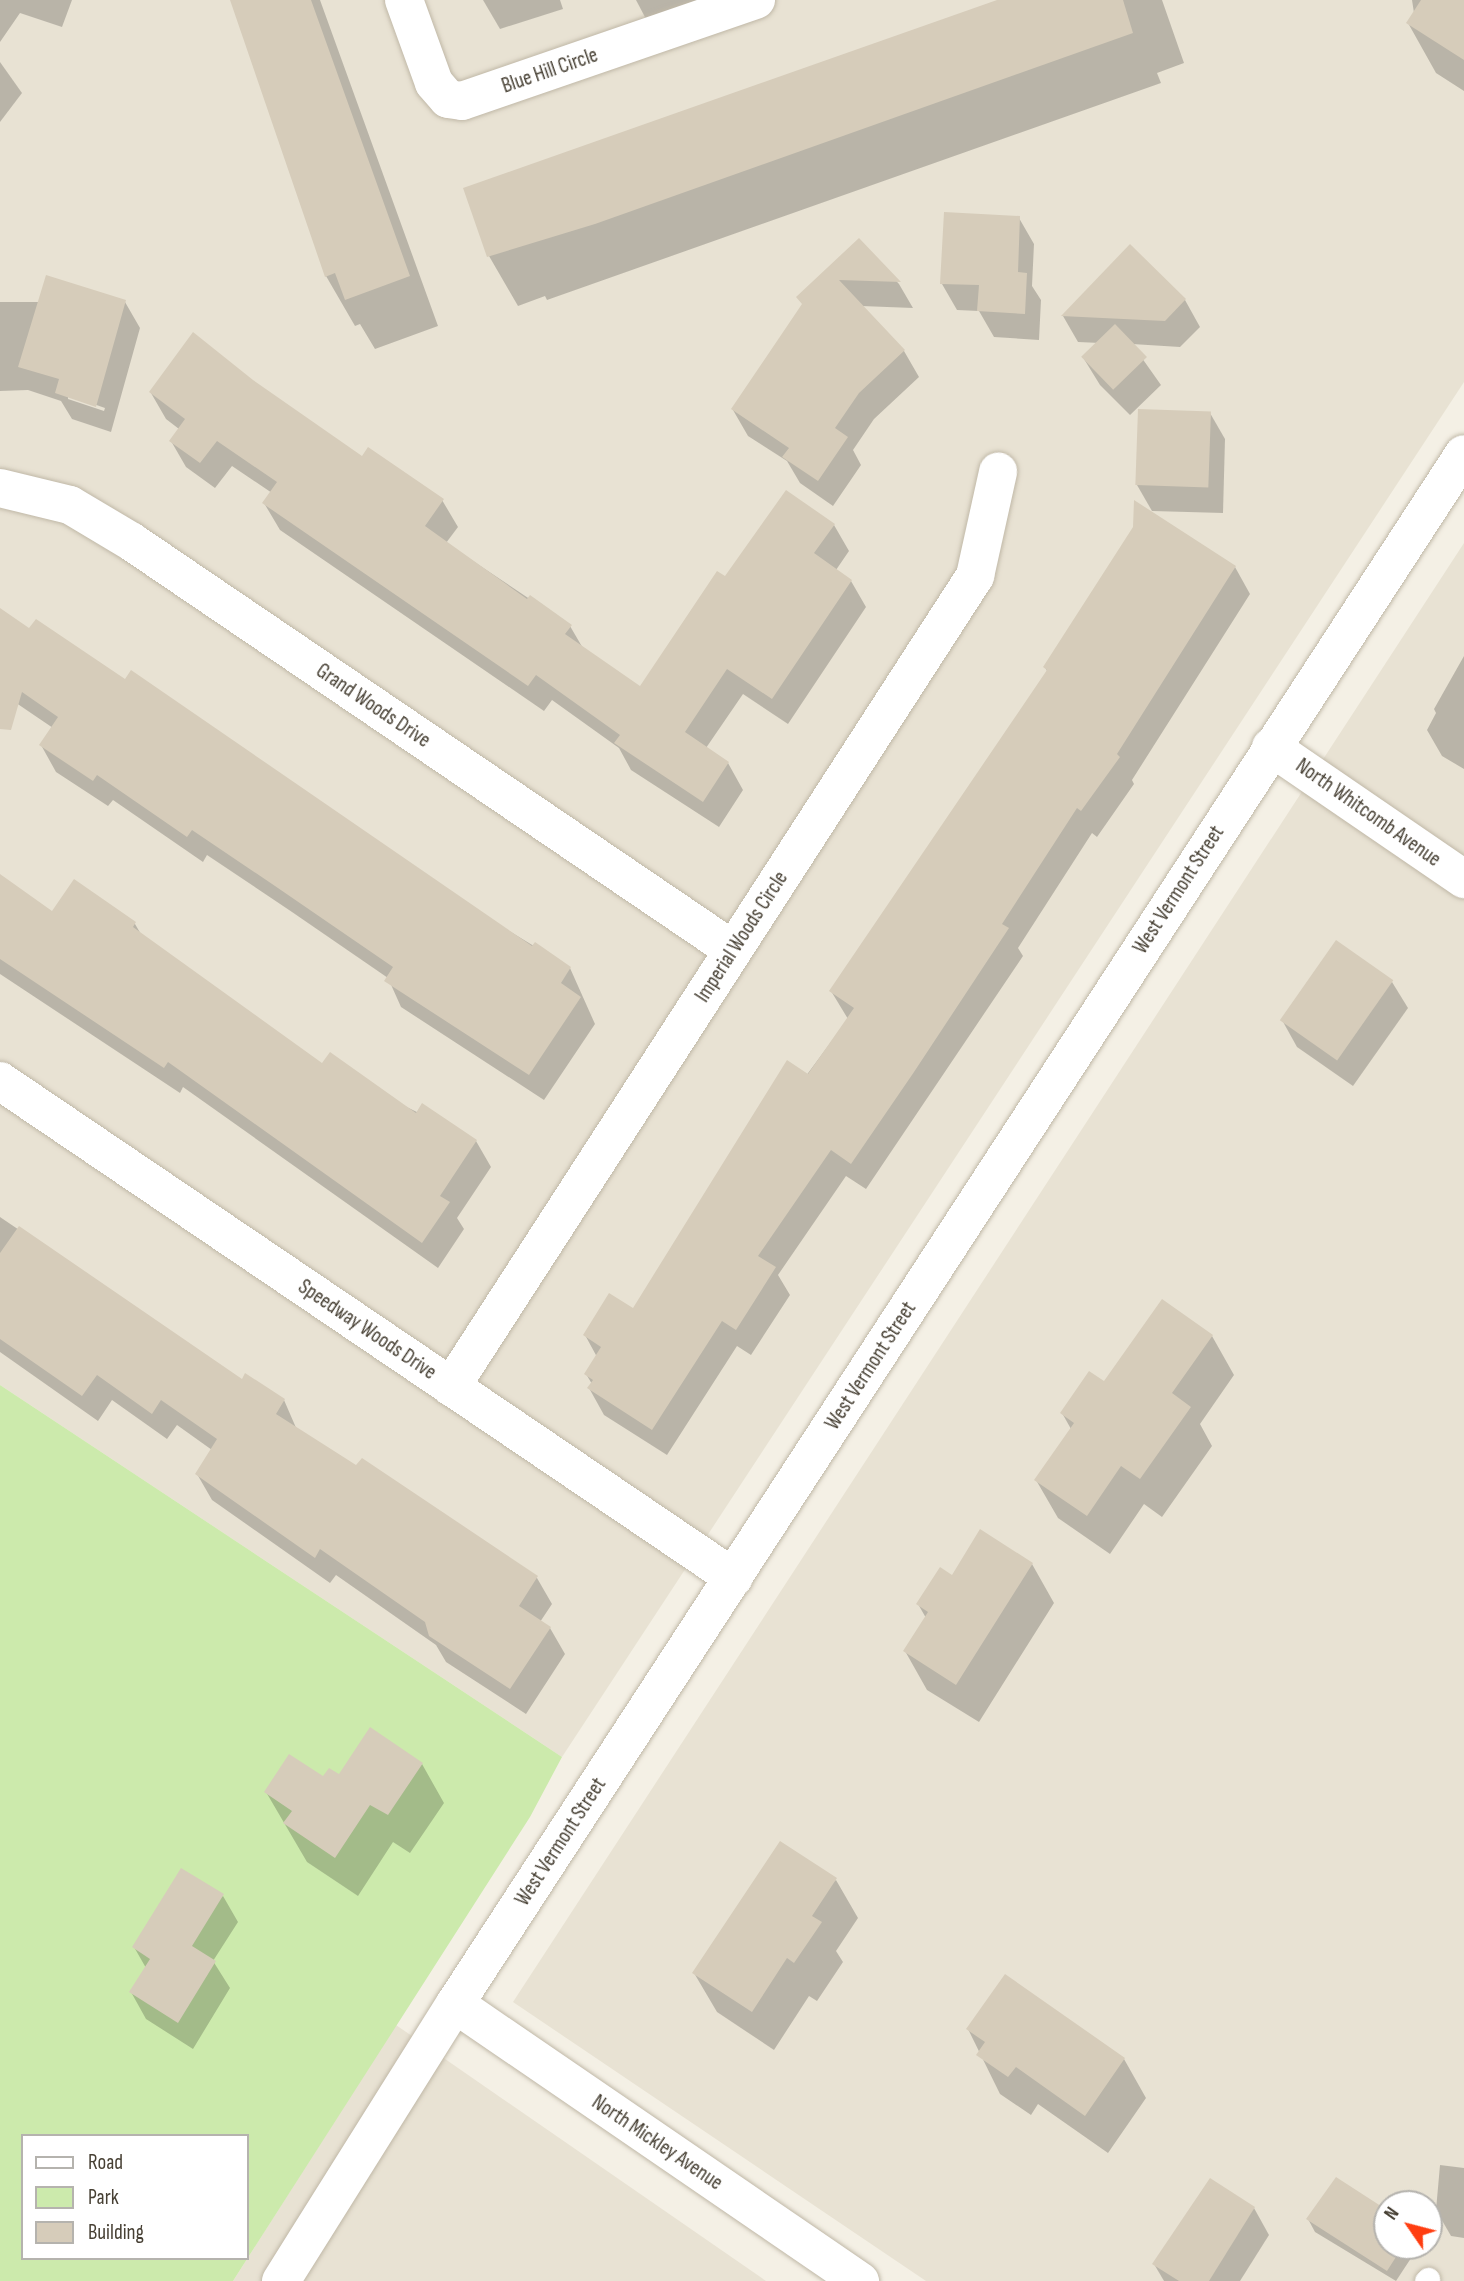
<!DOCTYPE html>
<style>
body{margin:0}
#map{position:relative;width:1464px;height:2281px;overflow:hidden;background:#f4f0e5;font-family:"Sofia Sans Condensed",sans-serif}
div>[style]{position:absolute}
.residential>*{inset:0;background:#e8e2d3}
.green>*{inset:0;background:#cceaac}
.shadow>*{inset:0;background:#0003}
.building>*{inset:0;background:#d6ccba;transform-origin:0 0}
.roads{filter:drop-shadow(0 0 2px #c0b8a7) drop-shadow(0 0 2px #c0b8a7)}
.service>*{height:23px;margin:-11.5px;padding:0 11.5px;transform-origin:11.5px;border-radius:11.5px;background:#fff}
.minor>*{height:38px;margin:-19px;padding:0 19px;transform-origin:19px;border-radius:19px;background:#fff}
span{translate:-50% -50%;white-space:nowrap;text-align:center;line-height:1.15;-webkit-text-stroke:5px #fff;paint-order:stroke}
.street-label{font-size:21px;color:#474034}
.legend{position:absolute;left:21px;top:2134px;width:228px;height:126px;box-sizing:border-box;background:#fff;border:2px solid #b5b3ae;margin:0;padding:9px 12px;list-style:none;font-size:21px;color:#474034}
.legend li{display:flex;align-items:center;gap:14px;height:35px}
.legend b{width:35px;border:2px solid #b5b3ae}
.north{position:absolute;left:1373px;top:2190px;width:70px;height:70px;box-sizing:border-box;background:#fff;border:2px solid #b5b3ae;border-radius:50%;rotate:305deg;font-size:19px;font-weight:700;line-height:28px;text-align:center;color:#474034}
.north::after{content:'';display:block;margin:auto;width:24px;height:32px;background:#ff3e11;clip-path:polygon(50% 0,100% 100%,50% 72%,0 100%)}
</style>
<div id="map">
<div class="residential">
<div style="clip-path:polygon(0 0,1464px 0,1464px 382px,562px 1757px,0 1385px)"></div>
<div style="clip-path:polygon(evenodd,1464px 543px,1464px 2281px,926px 2281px,513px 2002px,1464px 543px,1387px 2204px,1429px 2204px,1429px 2246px,1387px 2246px,1387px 2204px)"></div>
<div style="clip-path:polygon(396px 2025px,766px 2281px,233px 2281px)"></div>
</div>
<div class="green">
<div style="clip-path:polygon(evenodd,0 1385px,562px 1757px,530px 1817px,233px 2281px,0 2281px,0 1385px,23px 2136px,247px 2136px,247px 2258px,23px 2258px,23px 2136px)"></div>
</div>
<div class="shadow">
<div style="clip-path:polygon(0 0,72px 0,62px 27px,20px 13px,0 42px)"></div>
<div style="clip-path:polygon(232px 0,320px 0,438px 326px,375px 349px,360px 324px,355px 326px,326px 276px)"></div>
<div style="clip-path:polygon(483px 0,560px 0,563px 9px,500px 29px)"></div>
<div style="clip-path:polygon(636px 0,699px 0,646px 19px)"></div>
<div style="clip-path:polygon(1002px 0,1162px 0,1184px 63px,1157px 73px,1161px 83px,547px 300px,545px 296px,518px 306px,489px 256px,465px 190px)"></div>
<div style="clip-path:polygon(1412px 0,1464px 0,1464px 91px,1436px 73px,1408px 23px,1414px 13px)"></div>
<div style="clip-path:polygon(0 62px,22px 93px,0 122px)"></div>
<div style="clip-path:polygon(1019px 218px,1034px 244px,1032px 286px,1041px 300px,1039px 340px,994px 337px,979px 311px,957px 310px,942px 284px)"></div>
<div style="clip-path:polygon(859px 240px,899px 284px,913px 308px,861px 306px,904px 351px,919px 377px,874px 419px,853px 450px,861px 465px,833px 506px,800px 483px,787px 461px,748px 436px,733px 410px)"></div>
<div style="clip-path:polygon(1130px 247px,1185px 300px,1200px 327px,1180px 347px,1132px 344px,1161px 385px,1130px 415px,1100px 385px,1084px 359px,1100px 343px,1078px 342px,1063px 316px)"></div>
<div style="clip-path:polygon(evenodd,0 302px,125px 302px,140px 328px,111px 432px,72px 419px,61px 401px,28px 390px,0 391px,0 302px,68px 395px,105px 408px,104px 411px,68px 399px,68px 395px)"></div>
<div style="clip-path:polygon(252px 382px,363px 458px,442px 500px,458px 527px,446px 543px,570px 626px,584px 650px,640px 689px,726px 579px,834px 525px,849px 551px,836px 570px,851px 581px,866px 607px,788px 724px,743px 694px,706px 748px,728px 763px,743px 790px,719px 827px,631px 770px,619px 748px,552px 700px,544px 711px,280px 530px,264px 503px,272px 493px,232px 466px,215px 488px,186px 467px,171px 441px,179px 429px,166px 419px,151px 393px)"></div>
<div style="clip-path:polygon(1210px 413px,1225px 439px,1223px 513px,1152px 511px,1137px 485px)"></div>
<div style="clip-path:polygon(1235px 567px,1250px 594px,1132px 780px,1134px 784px,1097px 837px,1092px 833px,1018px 948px,1023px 956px,866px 1189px,846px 1176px,778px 1275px,790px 1295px,751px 1355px,737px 1346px,667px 1455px,604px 1415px,589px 1388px,592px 1384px,586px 1374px,597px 1357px,585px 1335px,633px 1310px,848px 1019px,831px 991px,1048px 673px,1045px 667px)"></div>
<div style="clip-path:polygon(0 622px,570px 968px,595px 1024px,544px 1100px,401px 1007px,388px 978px,292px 912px,207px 855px,203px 862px,113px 800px,108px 806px,56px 772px,41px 745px,53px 728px,0 692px)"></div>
<div style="clip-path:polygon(1464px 656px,1464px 769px,1442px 756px,1427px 730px,1436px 713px,1434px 709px)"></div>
<div style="clip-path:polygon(0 876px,52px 913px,135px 924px,142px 936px,323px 1066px,476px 1141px,491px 1167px,457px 1218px,464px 1229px,438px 1268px,183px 1087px,180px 1093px,0 974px)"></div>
<div style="clip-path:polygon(1392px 982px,1408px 1008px,1353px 1086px,1297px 1047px,1282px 1020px)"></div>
<div style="clip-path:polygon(0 1217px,242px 1381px,284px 1400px,297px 1430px,537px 1578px,552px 1604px,540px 1622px,550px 1628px,565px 1654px,526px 1714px,446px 1662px,436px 1645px,336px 1575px,330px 1583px,212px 1500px,197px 1474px,212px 1450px,177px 1425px,167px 1439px,112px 1400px,98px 1421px,0 1352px)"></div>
<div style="clip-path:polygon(1212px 1336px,1234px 1375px,1200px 1424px,1212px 1446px,1162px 1517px,1144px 1504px,1110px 1554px,1058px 1518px,1036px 1480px,1071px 1429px,1062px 1413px)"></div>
<div style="clip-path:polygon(1032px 1564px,1054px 1603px,979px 1722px,927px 1690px,905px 1651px,926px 1618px,918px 1604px,952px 1577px)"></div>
<div style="clip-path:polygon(422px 1764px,444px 1803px,410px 1853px,393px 1842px,358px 1896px,307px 1862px,266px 1792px)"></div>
<div style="clip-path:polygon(836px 1880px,858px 1918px,836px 1951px,843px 1962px,817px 2001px,809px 1996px,774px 2050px,717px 2012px,694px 1973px)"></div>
<div style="clip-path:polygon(223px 1896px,238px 1922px,213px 1961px,230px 1988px,193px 2049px,146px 2019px,131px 1992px,146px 1968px,134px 1947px)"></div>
<div style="clip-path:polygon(1006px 1976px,1124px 2059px,1146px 2098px,1108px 2153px,1038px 2104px,1031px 2115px,1000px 2094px,968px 2029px)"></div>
<div style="clip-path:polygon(1440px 2165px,1464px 2168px,1464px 2238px,1451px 2236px,1436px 2210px)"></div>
<div style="clip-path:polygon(1210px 2181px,1254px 2208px,1269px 2235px,1240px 2281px,1164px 2281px,1154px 2264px)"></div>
<div style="clip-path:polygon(1387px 2212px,1387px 2246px,1419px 2246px,1396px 2281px,1315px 2232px,1308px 2219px)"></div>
</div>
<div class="building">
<div style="clip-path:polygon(230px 0,311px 0,410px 276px,345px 300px,335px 273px,325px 277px)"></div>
<div style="clip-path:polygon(997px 0,1123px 0,1133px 33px,595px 224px,487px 257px,463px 188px)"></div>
<div style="clip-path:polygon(1421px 0,1464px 0,1464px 60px,1406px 23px)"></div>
<div style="clip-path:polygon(944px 212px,1020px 216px,1018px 272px,1027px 273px,1025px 314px,977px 311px,979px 285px,940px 284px)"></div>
<div style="clip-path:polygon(859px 238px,901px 282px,839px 280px,905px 350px,859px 393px,835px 428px,848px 437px,818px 481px,782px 457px,789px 448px,731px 409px,802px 304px,796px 297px)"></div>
<div style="clip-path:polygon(1130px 244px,1186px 299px,1165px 321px,1061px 316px)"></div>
<div style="clip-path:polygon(46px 275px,126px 300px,96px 407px,55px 393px,59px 379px,18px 367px)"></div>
<div style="left:1115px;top:324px;width:46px;height:47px;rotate:46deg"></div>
<div style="clip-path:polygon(193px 332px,253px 380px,362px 456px,368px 447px,444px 499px,425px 526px,527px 599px,530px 595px,572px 625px,565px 634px,640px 686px,717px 571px,725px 576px,786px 490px,835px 524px,814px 553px,852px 580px,772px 699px,727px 669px,685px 732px,729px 762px,703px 802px,614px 743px,620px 735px,536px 675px,528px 686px,262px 503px,277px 482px,217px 441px,200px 463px,169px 441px,185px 419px,149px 392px)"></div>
<div style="left:1138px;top:409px;width:73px;height:76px;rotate:2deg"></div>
<div style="clip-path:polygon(1134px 500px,1236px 566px,1117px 754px,1120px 757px,1081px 811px,1077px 808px,1002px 924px,1009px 928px,914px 1072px,851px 1164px,831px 1150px,758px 1256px,776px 1267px,736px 1330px,722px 1321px,652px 1430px,587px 1388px,593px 1380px,584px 1374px,601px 1347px,583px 1335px,609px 1293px,633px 1308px,787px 1060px,808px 1074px,854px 1008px,829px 991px,1047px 670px,1043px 667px,1133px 527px)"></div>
<div style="clip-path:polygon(0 608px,29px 628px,36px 619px,125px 679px,131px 670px,532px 946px,535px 942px,571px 967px,561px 983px,581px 997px,529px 1075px,384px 981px,393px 967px,275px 886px,192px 830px,187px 837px,97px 775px,93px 781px,39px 745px,58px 717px,22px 692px,11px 730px,0 729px)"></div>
<div style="clip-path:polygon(0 874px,52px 911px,74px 879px,136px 922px,133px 927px,322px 1063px,330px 1052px,416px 1113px,422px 1103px,477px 1140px,440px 1196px,450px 1202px,422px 1243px,168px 1062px,164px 1068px,0 959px)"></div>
<div style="left:1336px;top:940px;width:70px;height:98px;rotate:35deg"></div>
<div style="clip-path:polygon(19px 1226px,242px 1379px,245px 1373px,285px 1399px,276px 1414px,356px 1465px,362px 1458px,538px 1576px,519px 1606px,551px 1627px,510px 1689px,429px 1636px,425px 1622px,320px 1549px,315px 1558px,195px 1474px,217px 1439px,161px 1400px,152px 1414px,97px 1375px,82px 1396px,0 1339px,0 1253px)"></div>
<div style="clip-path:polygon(1162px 1299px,1213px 1335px,1172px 1393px,1191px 1407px,1140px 1479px,1121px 1466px,1087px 1516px,1034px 1480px,1074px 1423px,1060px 1413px,1089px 1371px,1104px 1381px)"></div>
<div style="clip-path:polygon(980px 1529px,1033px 1563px,956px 1685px,903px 1651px,928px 1612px,916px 1604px,940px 1567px,952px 1575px)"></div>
<div style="clip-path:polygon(370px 1727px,423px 1763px,388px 1815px,370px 1805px,335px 1858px,283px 1823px,292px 1811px,264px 1792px,289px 1754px,323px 1776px,329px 1768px,339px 1774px)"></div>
<div style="clip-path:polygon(780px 1841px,837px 1878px,812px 1916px,822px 1922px,794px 1963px,787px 1958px,752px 2012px,692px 1973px)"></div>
<div style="clip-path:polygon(181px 1868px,224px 1894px,192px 1946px,216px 1961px,178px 2023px,129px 1992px,150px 1959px,132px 1947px)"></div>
<div style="clip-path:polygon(1005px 1974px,1125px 2058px,1085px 2116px,1016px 2067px,1008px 2077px,976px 2055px,985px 2042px,966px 2029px)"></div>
<div style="clip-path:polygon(1336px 2177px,1387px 2210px,1387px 2246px,1403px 2246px,1387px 2271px,1306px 2219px)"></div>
<div style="clip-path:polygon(1210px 2178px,1255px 2207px,1209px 2281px,1179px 2281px,1152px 2264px)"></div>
</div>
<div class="roads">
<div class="service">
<div style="left:1426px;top:2281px;width:3px;rotate:-45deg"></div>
</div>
<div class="minor">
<div style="left:404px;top:0;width:88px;rotate:70.1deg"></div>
<div style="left:434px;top:83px;width:21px;rotate:49deg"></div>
<div style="left:448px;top:99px;width:14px;rotate:8deg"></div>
<div style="left:462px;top:101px;width:311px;rotate:-19deg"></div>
<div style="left:0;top:488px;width:72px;rotate:13.7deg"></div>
<div style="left:70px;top:505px;width:72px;rotate:30.8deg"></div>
<div style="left:132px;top:542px;width:726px;rotate:34.17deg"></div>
<div style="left:1271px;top:747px;width:234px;rotate:34.4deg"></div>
<div style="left:0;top:1081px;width:886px;rotate:34.1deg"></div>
<div style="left:451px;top:1387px;width:966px;rotate:-57.13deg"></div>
<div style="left:975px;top:576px;width:107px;rotate:-77.5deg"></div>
<div style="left:455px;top:2004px;width:491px;rotate:34.4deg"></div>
<div style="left:281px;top:2281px;width:327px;rotate:-57.9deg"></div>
<div style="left:455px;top:2004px;width:1849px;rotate:-56.94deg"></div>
</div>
</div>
<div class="street-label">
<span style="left:550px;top:71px;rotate:-19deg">Blue Hill Circle</span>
<span style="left:373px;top:706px;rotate:34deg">Grand Woods Drive</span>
<span style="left:1368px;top:813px;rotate:35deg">North Whitcomb Avenue</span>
<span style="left:1179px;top:890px;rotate:-57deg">West Vermont Street</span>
<span style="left:742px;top:937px;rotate:-57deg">Imperial Woods Circle</span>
<span style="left:367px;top:1330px;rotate:34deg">Speedway Woods Drive</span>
<span style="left:871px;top:1366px;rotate:-57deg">West Vermont Street</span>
<span style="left:561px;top:1842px;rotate:-57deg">West Vermont Street</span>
<span style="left:657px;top:2143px;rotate:34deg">North Mickley Avenue</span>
</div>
<ul class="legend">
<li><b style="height:9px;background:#fff"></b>Road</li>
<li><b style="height:19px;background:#cceaac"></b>Park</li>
<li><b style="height:19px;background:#d6ccba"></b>Building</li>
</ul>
<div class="north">N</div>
</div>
